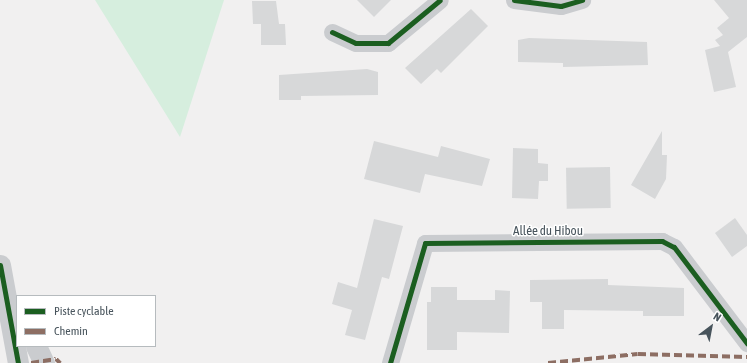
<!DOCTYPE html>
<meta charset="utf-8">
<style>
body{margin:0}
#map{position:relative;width:747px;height:363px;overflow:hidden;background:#f1f0f0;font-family:"Asap Condensed",sans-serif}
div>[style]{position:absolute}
.green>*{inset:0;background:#d6eede}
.building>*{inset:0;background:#d7d8d9;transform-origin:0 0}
.minor>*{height:17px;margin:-8.5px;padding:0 8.5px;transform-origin:8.5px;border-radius:8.5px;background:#cacccf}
.tertiary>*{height:21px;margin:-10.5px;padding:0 10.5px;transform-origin:10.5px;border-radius:10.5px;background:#cacccf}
.quiet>*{height:4px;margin-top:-2px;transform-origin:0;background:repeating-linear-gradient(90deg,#8d6e63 0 8px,transparent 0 12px)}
.cycleway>*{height:5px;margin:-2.5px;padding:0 2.5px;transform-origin:2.5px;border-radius:2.5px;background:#1b5e20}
span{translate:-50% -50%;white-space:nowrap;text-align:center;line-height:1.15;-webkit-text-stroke:3px #fff;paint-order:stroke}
.street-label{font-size:13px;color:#48545c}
.legend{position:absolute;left:16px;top:295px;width:140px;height:52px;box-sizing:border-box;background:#fff;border:1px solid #b6bbbe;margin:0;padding:5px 7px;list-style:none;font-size:12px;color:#48545c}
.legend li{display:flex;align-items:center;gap:8px;height:20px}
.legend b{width:20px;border:1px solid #b6bbbe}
.north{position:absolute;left:691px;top:307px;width:40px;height:40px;-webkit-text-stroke:3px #fff;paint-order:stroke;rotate:32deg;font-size:11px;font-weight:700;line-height:16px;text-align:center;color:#48545c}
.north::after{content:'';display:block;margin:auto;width:14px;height:18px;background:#48545c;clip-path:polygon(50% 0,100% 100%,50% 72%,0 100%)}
</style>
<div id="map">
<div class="green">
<div style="clip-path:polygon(95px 0,224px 0,180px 137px)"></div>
</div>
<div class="building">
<div style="clip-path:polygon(357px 0,391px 0,374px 17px)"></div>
<div style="clip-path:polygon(714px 0,747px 0,747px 37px,728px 52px,736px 87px,714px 92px,705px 50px,720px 46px,715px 40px,723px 35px,717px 28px,729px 18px)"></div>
<div style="clip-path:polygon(252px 1px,276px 1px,279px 24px,285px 24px,286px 45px,261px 45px,261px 24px,253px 24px)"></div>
<div style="clip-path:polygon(471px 9px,488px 26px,441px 73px,437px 69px,421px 84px,405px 68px)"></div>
<div style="clip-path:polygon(529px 38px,647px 42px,648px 65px,563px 67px,563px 63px,518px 62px,518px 40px)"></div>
<div style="clip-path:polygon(367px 69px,378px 72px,378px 95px,301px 96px,301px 100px,279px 100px,279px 75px)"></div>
<div style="clip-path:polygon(662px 131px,662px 155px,667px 155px,666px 179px,655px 199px,631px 185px)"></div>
<div style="clip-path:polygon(374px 141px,438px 157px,441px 146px,490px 159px,482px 186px,425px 174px,420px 193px,364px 179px)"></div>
<div style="clip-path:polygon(513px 148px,538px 149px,538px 163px,548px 164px,548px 181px,539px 181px,538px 199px,512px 198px)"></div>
<div style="left:610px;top:167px;width:41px;height:44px;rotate:89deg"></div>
<div style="clip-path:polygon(735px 218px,747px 235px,747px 246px,732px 257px,715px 233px)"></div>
<div style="clip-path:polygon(374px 219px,403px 226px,389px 279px,382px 277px,365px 340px,345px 335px,352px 310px,332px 304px,338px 282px,357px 288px)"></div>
<div style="clip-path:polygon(608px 279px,608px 285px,684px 288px,684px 316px,643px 316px,643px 311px,564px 310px,564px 329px,542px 329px,542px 302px,530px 302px,530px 280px)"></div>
<div style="clip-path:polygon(431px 287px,457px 287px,457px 300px,495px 300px,495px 290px,510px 291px,509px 333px,457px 332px,457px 350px,427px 350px,427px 302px,431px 302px)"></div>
</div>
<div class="minor">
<div style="left:514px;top:0;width:47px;rotate:7.3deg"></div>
<div style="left:561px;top:6px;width:22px;rotate:-16deg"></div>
<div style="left:332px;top:32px;width:26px;rotate:25deg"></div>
<div style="left:356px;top:43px;width:32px"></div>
<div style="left:388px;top:43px;width:67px;rotate:-39.6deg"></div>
<div style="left:390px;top:363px;width:125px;rotate:-73.7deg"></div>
<div style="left:425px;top:243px;width:237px;rotate:-0.5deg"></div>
<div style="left:662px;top:241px;width:13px;rotate:27deg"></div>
<div style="left:674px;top:247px;width:121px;rotate:52.8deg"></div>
</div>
<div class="tertiary">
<div style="left:0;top:265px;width:100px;rotate:79.6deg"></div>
<div style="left:36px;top:346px;width:19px;rotate:65deg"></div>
</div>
<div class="quiet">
<div style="left:31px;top:363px;width:25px;rotate:-9deg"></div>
<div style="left:56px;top:359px;width:6px;rotate:45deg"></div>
<div style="left:548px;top:363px;width:90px;rotate:-5.7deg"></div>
<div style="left:638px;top:354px;width:109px;rotate:1.6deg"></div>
</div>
<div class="cycleway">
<div style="left:514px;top:0;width:47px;rotate:7.3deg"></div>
<div style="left:561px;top:6px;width:22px;rotate:-16deg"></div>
<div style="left:332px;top:32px;width:26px;rotate:25deg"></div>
<div style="left:356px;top:43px;width:32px"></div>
<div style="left:388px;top:43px;width:67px;rotate:-39.6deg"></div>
<div style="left:0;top:265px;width:100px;rotate:79.6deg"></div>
<div style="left:390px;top:363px;width:125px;rotate:-73.7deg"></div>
<div style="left:425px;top:243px;width:237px;rotate:-0.5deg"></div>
<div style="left:662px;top:241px;width:13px;rotate:27deg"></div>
<div style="left:674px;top:247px;width:121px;rotate:52.8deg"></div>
</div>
<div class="street-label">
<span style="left:548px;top:231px">Allée du Hibou</span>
</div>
<ul class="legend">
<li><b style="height:5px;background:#1b5e20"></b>Piste cyclable</li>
<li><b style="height:5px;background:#8d6e63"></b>Chemin</li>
</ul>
<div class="north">N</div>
</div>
